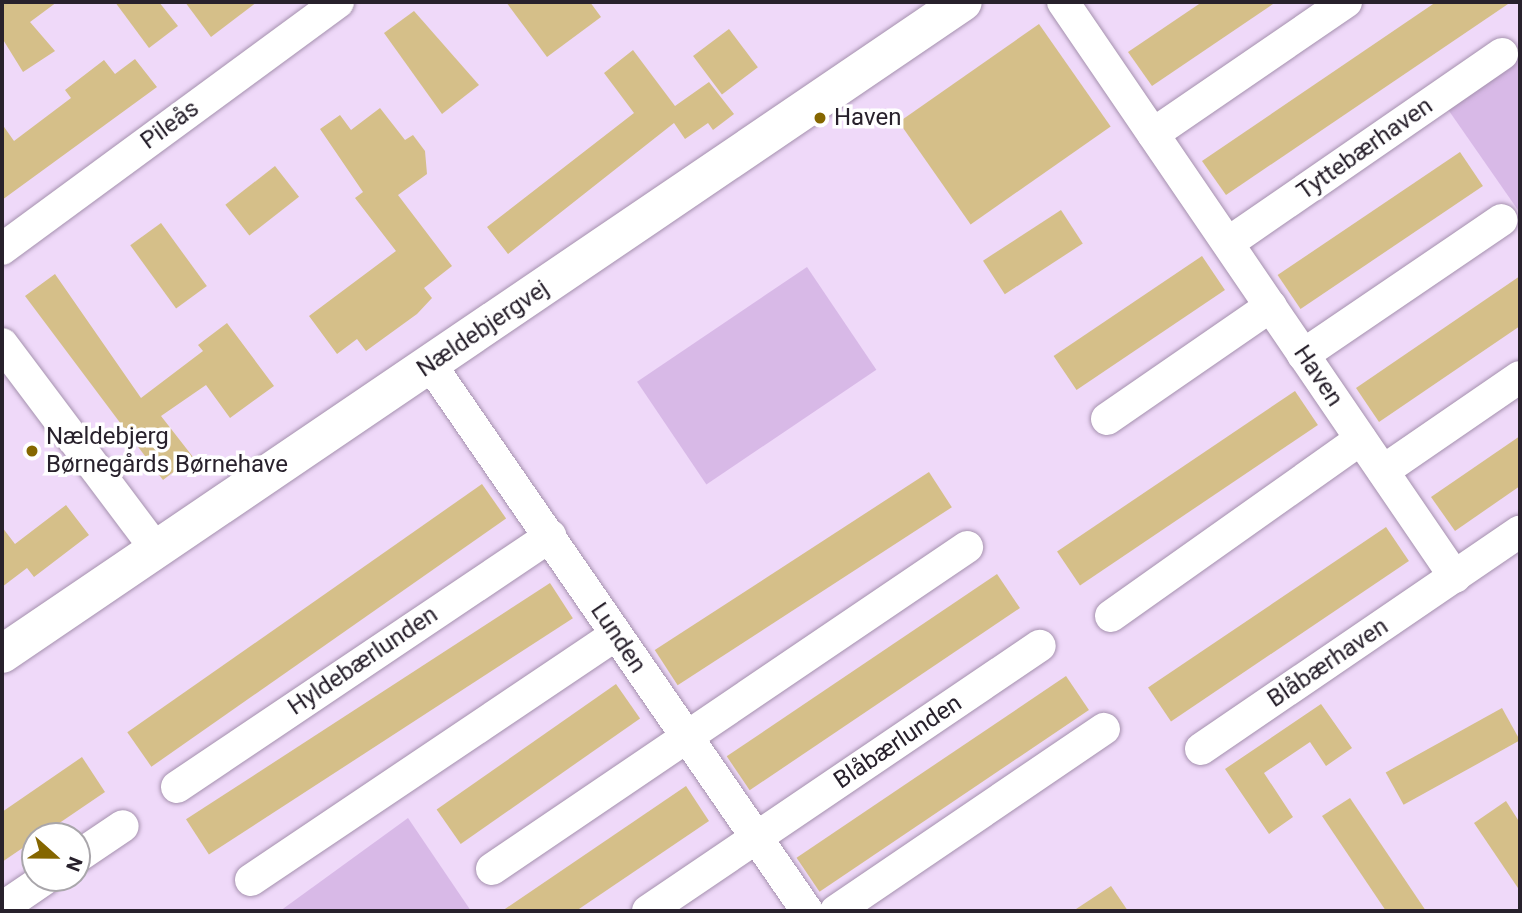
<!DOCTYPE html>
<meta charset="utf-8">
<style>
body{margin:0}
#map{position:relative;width:1522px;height:913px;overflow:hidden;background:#efd9f9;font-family:Roboto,sans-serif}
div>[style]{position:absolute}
.green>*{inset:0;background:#d8b9e7;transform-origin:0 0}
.building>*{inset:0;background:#d5bf89;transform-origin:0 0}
.roads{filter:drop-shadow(0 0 2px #a591ae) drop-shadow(0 0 2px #a591ae)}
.minor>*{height:32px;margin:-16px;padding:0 16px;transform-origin:16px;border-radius:16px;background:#fff}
.tertiary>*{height:38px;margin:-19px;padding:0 19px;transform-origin:19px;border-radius:19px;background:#fff}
.dots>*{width:19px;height:19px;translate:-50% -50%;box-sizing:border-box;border:4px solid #fff;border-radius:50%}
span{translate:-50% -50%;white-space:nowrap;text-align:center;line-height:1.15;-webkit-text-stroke:7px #fff;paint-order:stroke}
.poi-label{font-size:24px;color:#28212c}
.left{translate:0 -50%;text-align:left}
.street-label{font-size:24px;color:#28212c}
.frame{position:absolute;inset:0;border:4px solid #28212c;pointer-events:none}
.north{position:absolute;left:21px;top:822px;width:70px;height:70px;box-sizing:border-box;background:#fff;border:2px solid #a9a6ab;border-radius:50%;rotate:111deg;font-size:19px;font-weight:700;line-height:28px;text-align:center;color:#28212c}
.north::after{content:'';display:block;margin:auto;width:24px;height:32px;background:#856600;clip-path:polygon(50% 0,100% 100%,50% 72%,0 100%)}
</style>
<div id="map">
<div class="green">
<div style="clip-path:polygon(1520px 56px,1520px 213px,1447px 108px)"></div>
<div style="left:807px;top:267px;width:124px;height:205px;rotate:56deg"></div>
<div style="clip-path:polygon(408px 818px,471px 911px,280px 911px)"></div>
</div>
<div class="building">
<div style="clip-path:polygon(2px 2px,57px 2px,30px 22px,55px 51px,23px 72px,2px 38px)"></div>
<div style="clip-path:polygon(115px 2px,159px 2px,178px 26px,149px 48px)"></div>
<div style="clip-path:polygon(185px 2px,257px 2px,211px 37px)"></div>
<div style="clip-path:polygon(506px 2px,590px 2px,601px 17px,547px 57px)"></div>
<div style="clip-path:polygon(1202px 2px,1276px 2px,1152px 86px,1128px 52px)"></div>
<div style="clip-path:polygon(1436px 2px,1511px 2px,1226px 195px,1202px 161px)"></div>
<div style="clip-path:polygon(414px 11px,479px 85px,442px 114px,384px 33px)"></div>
<div style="left:1039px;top:24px;width:125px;height:171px;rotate:55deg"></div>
<div style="left:729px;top:29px;width:48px;height:45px;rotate:53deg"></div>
<div style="clip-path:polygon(633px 50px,675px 106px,709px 82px,734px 114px,713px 130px,708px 123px,685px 139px,674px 123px,508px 254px,487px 227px,634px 113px,604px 73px)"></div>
<div style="clip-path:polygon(135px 59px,157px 87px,2px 200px,2px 124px,14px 141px,71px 98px,65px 90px,104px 60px,115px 74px)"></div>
<div style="clip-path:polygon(380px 108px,405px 140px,413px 135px,425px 151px,427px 174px,398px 195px,452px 266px,424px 288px,432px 298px,417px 314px,366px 351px,357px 339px,337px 354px,309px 316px,396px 251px,355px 198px,363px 192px,320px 129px,340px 115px,351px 130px)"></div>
<div style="left:1460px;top:152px;width:41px;height:220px;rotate:56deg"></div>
<div style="left:275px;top:166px;width:39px;height:63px;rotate:52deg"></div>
<div style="left:1061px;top:210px;width:40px;height:93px;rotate:57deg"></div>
<div style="left:161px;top:223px;width:78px;height:38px;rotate:54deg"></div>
<div style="left:1202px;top:256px;width:41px;height:179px;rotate:56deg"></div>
<div style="clip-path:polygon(55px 274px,141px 398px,203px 351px,198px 345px,227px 323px,274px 386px,230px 418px,206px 385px,161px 416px,193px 457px,163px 480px,25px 296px)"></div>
<div style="clip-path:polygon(1520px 276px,1520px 326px,1379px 422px,1356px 388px)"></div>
<div style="left:1295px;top:391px;width:41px;height:287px;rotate:56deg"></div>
<div style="clip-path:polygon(1520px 436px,1520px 486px,1455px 531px,1431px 497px)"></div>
<div style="left:929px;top:472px;width:42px;height:327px;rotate:57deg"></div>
<div style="left:482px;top:484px;width:42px;height:433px;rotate:55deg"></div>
<div style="clip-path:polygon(66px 505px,89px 535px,34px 577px,27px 568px,2px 587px,2px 527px,15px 544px)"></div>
<div style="left:1386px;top:527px;width:41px;height:287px;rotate:56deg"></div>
<div style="left:997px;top:574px;width:41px;height:326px;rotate:56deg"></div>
<div style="left:550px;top:583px;width:42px;height:434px;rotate:57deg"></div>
<div style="left:1066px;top:676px;width:41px;height:325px;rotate:56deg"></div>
<div style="left:616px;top:684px;width:42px;height:219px;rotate:55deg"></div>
<div style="clip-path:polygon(1321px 704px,1352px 748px,1326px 766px,1310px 742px,1264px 773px,1293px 817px,1269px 834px,1225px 769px)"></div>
<div style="left:1502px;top:708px;width:37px;height:133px;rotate:61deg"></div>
<div style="clip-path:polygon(82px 757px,105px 792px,2px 862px,2px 812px)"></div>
<div style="clip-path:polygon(686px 786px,709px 821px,576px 911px,502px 911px)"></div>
<div style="clip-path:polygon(1350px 798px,1426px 911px,1386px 911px,1322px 816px)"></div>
<div style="clip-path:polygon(1506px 801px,1520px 823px,1520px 891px,1474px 823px)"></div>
<div style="clip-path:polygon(1111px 886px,1128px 911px,1073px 911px)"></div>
</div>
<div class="roads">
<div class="minor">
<div style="left:1063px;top:2px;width:696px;rotate:55.72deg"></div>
<div style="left:1153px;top:134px;width:234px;rotate:-34.4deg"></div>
<div style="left:1228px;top:243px;width:333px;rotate:-34.6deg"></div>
<div style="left:2px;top:249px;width:417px;rotate:-36.3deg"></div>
<div style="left:2px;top:344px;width:256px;rotate:53.1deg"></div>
<div style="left:1303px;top:355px;width:240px;rotate:-34.2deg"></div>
<div style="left:430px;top:364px;width:664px;rotate:55.42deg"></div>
<div style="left:1107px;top:419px;width:199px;rotate:-34.6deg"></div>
<div style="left:1383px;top:471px;width:166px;rotate:-34.5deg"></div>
<div style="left:1111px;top:616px;width:306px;rotate:-35.3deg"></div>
<div style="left:1201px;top:749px;width:386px;rotate:-34.3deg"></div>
<div style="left:177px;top:787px;width:450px;rotate:-33.9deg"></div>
<div style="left:77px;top:857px;width:55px;rotate:-34deg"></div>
<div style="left:492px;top:869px;width:574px;rotate:-34.13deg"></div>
<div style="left:251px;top:880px;width:440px;rotate:-33.9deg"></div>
<div style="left:2px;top:908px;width:53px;rotate:-34.3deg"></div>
<div style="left:648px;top:911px;width:473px;rotate:-34.1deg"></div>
<div style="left:836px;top:911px;width:324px;rotate:-34.2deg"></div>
</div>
<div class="tertiary">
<div style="left:2px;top:654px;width:1161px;rotate:-34.16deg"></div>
</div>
</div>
<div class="dots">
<div style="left:820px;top:118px;background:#856600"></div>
<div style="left:32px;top:451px;background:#856600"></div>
</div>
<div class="poi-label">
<span class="left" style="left:834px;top:118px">Haven</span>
<span class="left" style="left:46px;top:451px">Nældebjerg<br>Børnegårds Børnehave</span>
</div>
<div class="street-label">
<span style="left:170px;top:125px;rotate:-36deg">Pileås</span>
<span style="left:1365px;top:149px;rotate:-35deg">Tyttebærhaven</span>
<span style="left:483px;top:329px;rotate:-34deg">Nældebjergvej</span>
<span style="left:1318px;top:376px;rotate:56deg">Haven</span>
<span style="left:618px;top:638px;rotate:56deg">Lunden</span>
<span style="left:363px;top:661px;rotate:-34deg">Hyldebærlunden</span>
<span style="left:1328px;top:663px;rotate:-34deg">Blåbærhaven</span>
<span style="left:898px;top:742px;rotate:-34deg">Blåbærlunden</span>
</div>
<div class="frame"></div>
<div class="north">N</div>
</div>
